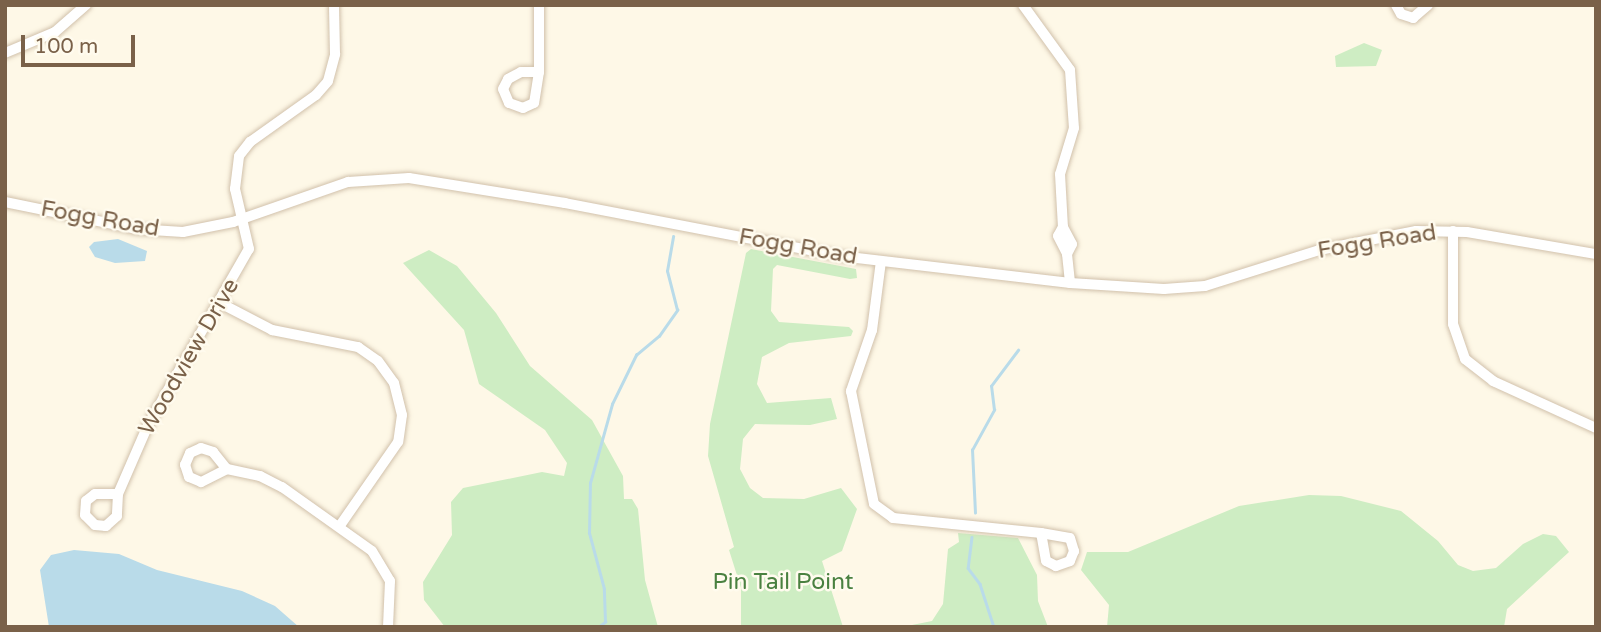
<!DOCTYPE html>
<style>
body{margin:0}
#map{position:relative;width:1601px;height:632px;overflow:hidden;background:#fef8e7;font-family:"Varela Round",sans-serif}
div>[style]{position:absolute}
.green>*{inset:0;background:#ceedc3}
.water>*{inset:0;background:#b9dbe9}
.stream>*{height:2.5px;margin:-1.25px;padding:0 1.25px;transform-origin:1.25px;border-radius:1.25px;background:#b9dbe9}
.roads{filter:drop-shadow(0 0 2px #d1c1ab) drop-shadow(0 0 2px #d1c1ab)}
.minor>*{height:10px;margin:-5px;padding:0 5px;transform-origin:5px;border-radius:5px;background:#fff}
span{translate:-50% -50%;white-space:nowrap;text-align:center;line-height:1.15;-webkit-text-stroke:5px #fffbee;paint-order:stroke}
.street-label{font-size:23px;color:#7a6149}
.park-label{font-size:23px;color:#4a8140}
.frame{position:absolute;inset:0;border:7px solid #7a6149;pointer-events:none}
.scale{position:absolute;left:21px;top:35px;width:114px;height:32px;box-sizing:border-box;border:4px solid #7a6149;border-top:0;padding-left:9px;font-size:21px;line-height:24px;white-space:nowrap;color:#7a6149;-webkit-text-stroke:5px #fffbee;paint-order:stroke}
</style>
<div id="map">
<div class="green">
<div style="clip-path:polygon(1364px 43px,1382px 50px,1376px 66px,1336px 67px,1335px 56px)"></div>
<div style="clip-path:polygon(751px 249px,856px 269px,857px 278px,850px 279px,777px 265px,773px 269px,771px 311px,779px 322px,849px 327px,853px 331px,851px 336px,789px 343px,762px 357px,757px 384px,767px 403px,831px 398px,837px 419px,810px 425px,755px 424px,743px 439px,740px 469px,750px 488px,763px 498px,804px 499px,841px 488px,857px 509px,842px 551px,822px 561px,843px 627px,741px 627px,741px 588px,729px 550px,734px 547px,708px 456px,710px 424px,746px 253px)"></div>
<div style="clip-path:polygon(429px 250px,457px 266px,496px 313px,530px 366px,592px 420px,623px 476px,624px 499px,632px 499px,638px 509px,645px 580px,658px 627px,445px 627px,424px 600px,423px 582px,452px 535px,451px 502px,463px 488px,542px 472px,564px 476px,567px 463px,545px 430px,479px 384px,464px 330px,403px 263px)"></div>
<div style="clip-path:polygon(1309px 495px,1341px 496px,1401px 511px,1438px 541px,1458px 565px,1473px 571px,1496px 568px,1523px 544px,1543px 534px,1556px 536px,1569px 552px,1507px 609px,1504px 627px,1107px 627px,1109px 605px,1081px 570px,1087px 552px,1128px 552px,1239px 506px)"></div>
<div style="clip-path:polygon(958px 533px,1018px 538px,1037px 575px,1038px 601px,1048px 627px,902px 627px,932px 621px,943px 604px,948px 549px,959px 542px)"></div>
</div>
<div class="water">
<div style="clip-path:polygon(118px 239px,147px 251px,145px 261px,115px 263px,95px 257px,89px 247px,94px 242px)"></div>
<div style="clip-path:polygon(74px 550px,119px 554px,157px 570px,242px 591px,275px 606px,299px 627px,49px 627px,40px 570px,51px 555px)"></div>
</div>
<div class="stream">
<div style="left:975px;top:513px;width:63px;rotate:-92.7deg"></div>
<div style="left:972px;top:450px;width:46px;rotate:-61.2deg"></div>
<div style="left:994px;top:410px;width:24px;rotate:-97deg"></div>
<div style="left:991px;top:386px;width:45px;rotate:-53.1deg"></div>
<div style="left:972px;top:537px;width:31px;rotate:97deg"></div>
<div style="left:968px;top:568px;width:20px;rotate:53deg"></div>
<div style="left:980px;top:584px;width:45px;rotate:72deg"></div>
<div style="left:598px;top:627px;width:9px;rotate:-36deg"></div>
<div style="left:605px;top:622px;width:33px;rotate:-92deg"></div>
<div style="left:604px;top:589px;width:58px;rotate:-105deg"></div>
<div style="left:589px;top:533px;width:50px;rotate:-88.9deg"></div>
<div style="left:590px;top:483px;width:82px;rotate:-74.4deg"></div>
<div style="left:612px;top:404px;width:55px;rotate:-63.9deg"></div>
<div style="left:636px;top:355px;width:30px;rotate:-40deg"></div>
<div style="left:659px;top:336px;width:32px;rotate:-55deg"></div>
<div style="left:677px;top:310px;width:40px;rotate:-104.4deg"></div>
<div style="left:667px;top:271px;width:35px;rotate:-80deg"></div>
</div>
<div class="roads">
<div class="minor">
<div style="left:1023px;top:5px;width:80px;rotate:54.1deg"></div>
<div style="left:1070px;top:70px;width:58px;rotate:86.1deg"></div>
<div style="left:1074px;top:128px;width:48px;rotate:106.9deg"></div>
<div style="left:1060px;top:174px;width:53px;rotate:86.8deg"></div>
<div style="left:1063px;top:227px;width:10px;rotate:119deg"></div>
<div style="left:1058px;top:236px;width:20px;rotate:63deg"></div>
<div style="left:1067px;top:254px;width:11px;rotate:-63deg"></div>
<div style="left:1072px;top:244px;width:19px;rotate:-118deg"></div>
<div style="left:1396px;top:5px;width:10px;rotate:61deg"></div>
<div style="left:1401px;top:14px;width:13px;rotate:18deg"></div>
<div style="left:1413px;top:18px;width:20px;rotate:-41deg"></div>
<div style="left:5px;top:53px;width:54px;rotate:-22.8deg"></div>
<div style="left:55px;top:32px;width:41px;rotate:-41.1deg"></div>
<div style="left:539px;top:72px;width:31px;rotate:99deg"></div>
<div style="left:534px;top:103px;width:12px;rotate:156deg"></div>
<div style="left:523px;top:108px;width:15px;rotate:-160deg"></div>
<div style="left:509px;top:103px;width:15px;rotate:-113deg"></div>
<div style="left:503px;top:89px;width:11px;rotate:-63deg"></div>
<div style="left:508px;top:79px;width:15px;rotate:-28deg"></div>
<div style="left:521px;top:72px;width:18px"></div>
<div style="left:539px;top:72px;width:67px;rotate:-90deg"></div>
<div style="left:5px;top:202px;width:134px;rotate:11.6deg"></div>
<div style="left:136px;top:229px;width:47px;rotate:3.7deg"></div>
<div style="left:183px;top:232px;width:51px;rotate:-11.3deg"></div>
<div style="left:233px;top:222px;width:122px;rotate:-19.2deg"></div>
<div style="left:348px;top:182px;width:61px;rotate:-3.8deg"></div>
<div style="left:409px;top:178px;width:158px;rotate:9.1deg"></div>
<div style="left:565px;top:203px;width:280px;rotate:10.9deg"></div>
<div style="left:840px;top:256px;width:232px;rotate:6.7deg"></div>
<div style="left:1070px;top:283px;width:94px;rotate:3.7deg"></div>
<div style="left:1164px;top:289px;width:41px;rotate:-4.2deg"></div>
<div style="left:1205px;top:286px;width:120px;rotate:-17.5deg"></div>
<div style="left:1319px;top:250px;width:99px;rotate:-11.1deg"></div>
<div style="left:1416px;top:231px;width:51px;rotate:1.1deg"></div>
<div style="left:1467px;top:232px;width:131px;rotate:9.7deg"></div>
<div style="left:1453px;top:231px;width:93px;rotate:90deg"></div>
<div style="left:1453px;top:324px;width:37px;rotate:71deg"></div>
<div style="left:1465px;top:359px;width:36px;rotate:38deg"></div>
<div style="left:1493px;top:381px;width:113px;rotate:24.5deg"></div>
<div style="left:1067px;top:254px;width:29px;rotate:84deg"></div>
<div style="left:881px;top:261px;width:70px;rotate:97.4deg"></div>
<div style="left:872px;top:330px;width:65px;rotate:109deg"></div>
<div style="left:851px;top:391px;width:115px;rotate:78.5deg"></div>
<div style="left:874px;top:504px;width:24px;rotate:36deg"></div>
<div style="left:893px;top:518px;width:149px;rotate:5.8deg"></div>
<div style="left:220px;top:303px;width:59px;rotate:27.4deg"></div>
<div style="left:272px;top:330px;width:88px;rotate:11.2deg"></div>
<div style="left:358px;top:347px;width:24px;rotate:35deg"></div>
<div style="left:378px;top:361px;width:27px;rotate:54deg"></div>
<div style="left:394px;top:383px;width:33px;rotate:76deg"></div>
<div style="left:402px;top:415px;width:27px;rotate:98deg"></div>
<div style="left:398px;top:442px;width:103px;rotate:124.8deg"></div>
<div style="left:201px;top:448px;width:13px;rotate:18deg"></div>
<div style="left:213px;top:452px;width:22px;rotate:51deg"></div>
<div style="left:227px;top:469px;width:29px;rotate:153deg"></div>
<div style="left:201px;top:482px;width:13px;rotate:-157deg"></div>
<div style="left:189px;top:477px;width:13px;rotate:-108deg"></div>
<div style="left:185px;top:465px;width:13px;rotate:-67deg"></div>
<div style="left:190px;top:453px;width:12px;rotate:-24deg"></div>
<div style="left:227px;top:469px;width:34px;rotate:12deg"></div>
<div style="left:260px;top:476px;width:25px;rotate:27deg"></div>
<div style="left:282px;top:487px;width:110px;rotate:35.4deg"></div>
<div style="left:372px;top:551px;width:35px;rotate:59deg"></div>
<div style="left:390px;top:581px;width:46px;rotate:92.5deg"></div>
<div style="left:95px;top:494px;width:23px"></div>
<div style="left:118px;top:494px;width:22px;rotate:93deg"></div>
<div style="left:117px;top:516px;width:15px;rotate:138deg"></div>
<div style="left:106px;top:526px;width:11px;rotate:-175deg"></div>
<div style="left:95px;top:525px;width:14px;rotate:-135deg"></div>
<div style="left:85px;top:515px;width:14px;rotate:-86deg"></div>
<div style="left:86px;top:501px;width:11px;rotate:-38deg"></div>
<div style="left:118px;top:494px;width:75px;rotate:-66.5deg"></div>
<div style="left:148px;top:425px;width:203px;rotate:-60.2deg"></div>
<div style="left:249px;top:249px;width:62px;rotate:-103.1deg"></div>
<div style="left:235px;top:189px;width:33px;rotate:-83deg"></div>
<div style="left:239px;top:156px;width:18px;rotate:-52deg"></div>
<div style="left:250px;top:142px;width:81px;rotate:-35.5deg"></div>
<div style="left:316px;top:95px;width:18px;rotate:-49deg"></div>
<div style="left:328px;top:81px;width:28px;rotate:-75deg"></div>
<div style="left:335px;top:54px;width:49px;rotate:-91.2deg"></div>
<div style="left:1041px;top:533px;width:29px;rotate:10deg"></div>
<div style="left:1070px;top:538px;width:14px;rotate:73deg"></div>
<div style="left:1074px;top:551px;width:11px;rotate:112deg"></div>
<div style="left:1070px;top:561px;width:15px;rotate:160deg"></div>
<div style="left:1056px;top:566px;width:11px;rotate:-153deg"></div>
<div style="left:1046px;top:561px;width:28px;rotate:-100deg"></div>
</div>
</div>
<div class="street-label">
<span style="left:100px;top:219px;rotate:10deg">Fogg Road</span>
<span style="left:1377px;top:242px;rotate:-9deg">Fogg Road</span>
<span style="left:798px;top:247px;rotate:10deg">Fogg Road</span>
<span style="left:189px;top:357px;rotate:-60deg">Woodview Drive</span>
</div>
<div class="park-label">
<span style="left:783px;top:582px">Pin Tail Point</span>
</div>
<div class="frame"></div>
<div class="scale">100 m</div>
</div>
